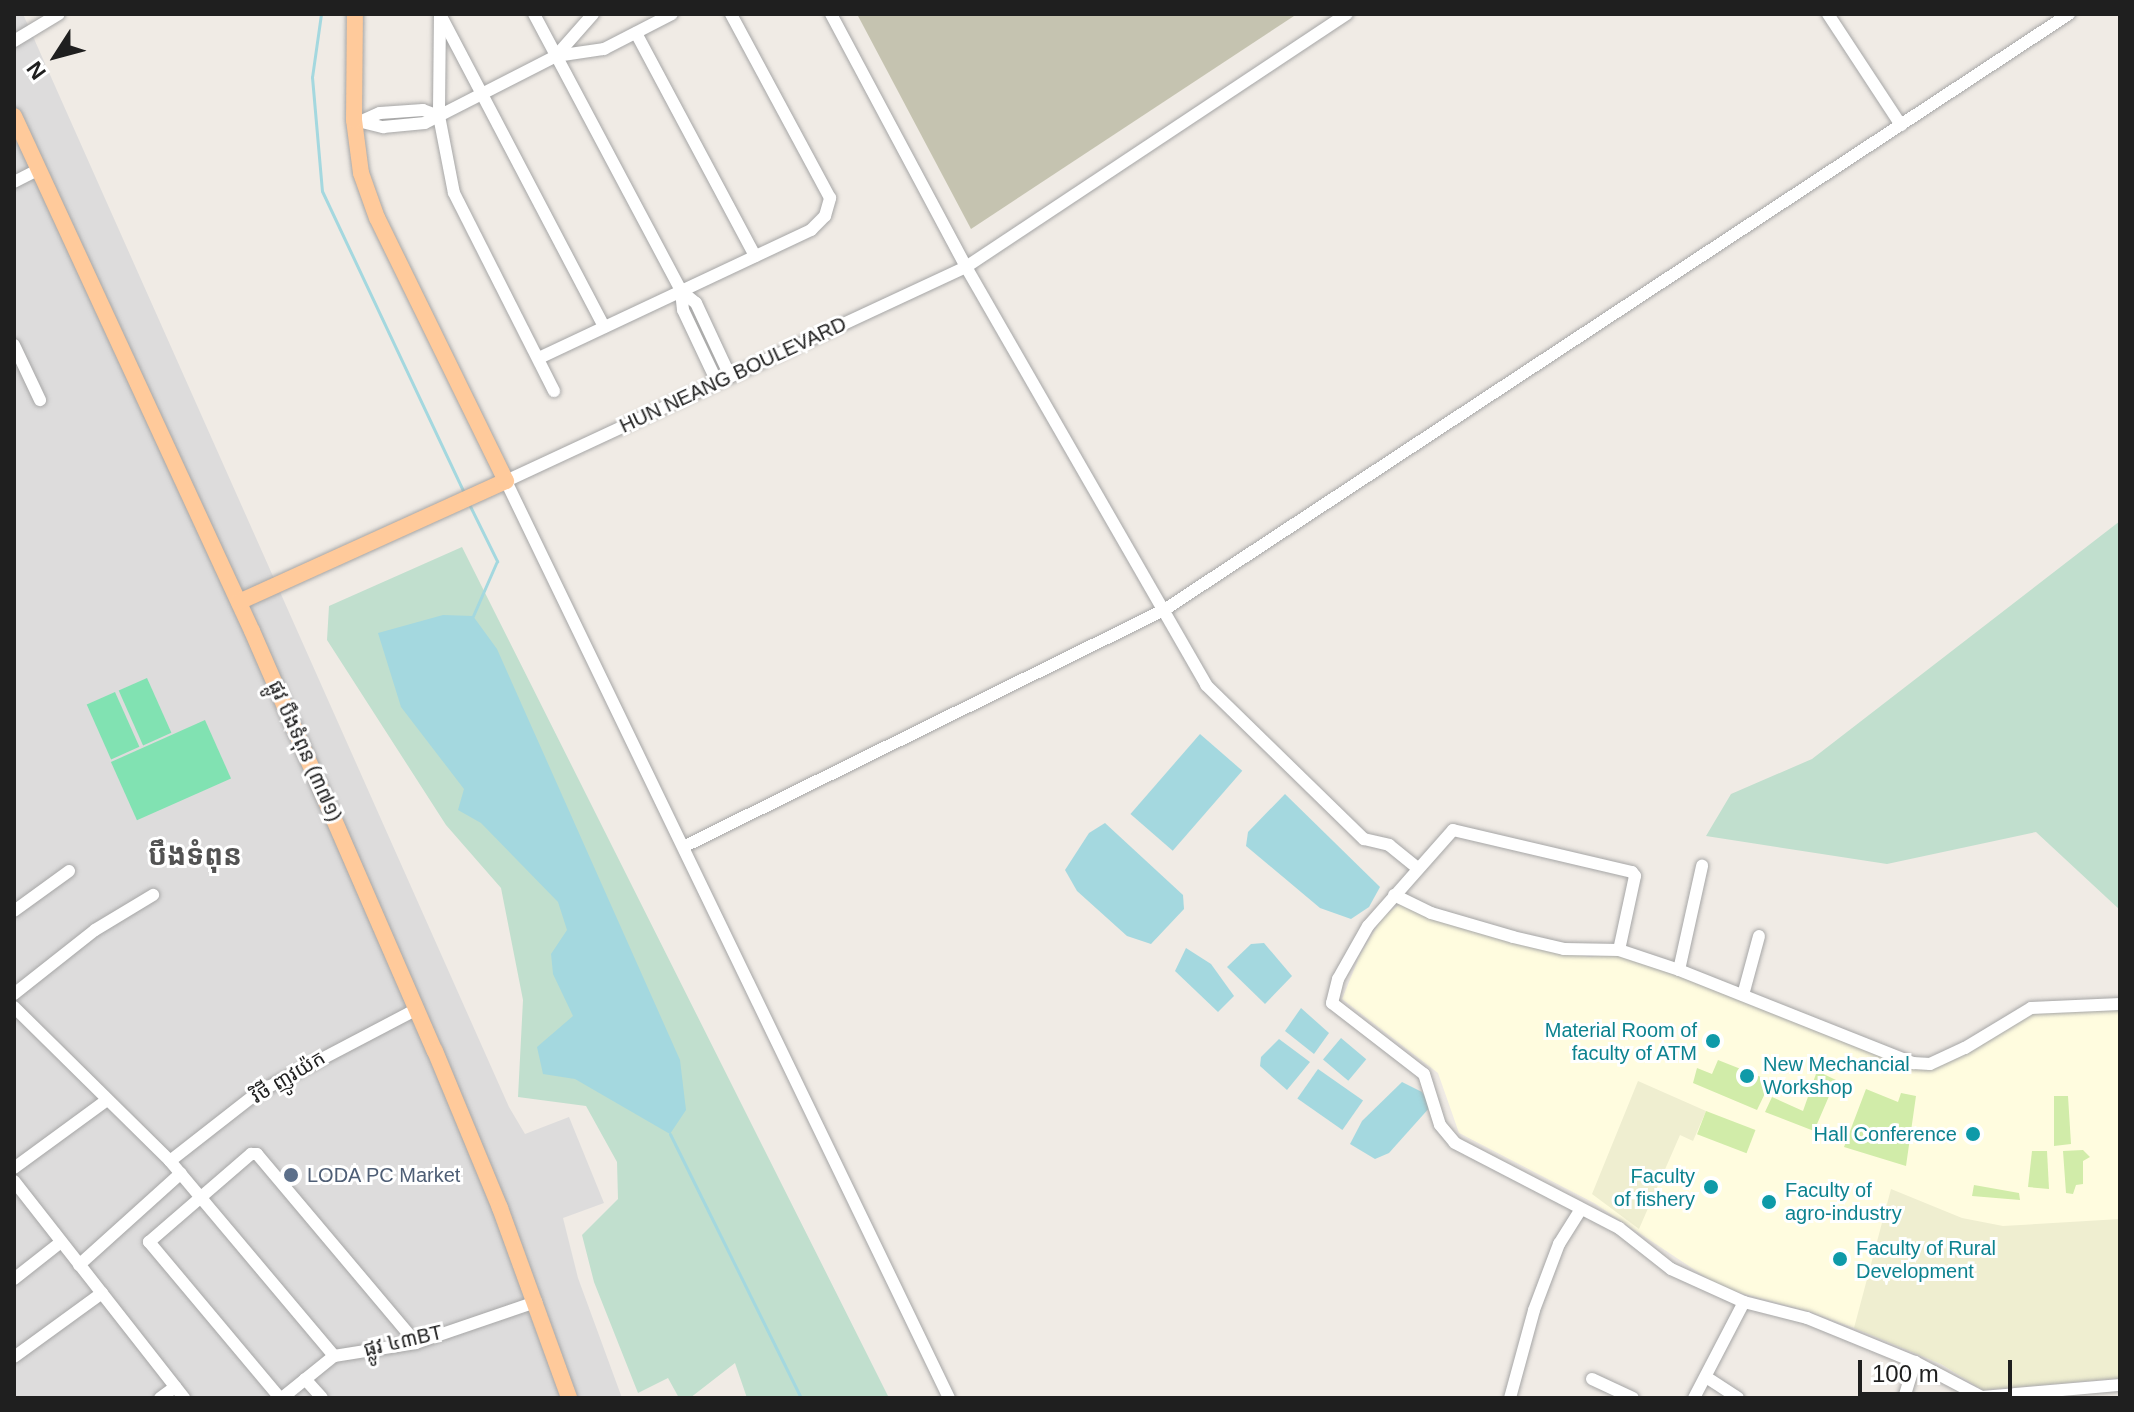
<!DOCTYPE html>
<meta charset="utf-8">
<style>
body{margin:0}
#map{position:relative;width:2134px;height:1412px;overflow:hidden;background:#f0ebe5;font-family:Helvetica,"Noto Sans Khmer",sans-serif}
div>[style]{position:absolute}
.residential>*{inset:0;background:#dddcdc}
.education>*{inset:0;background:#fffcdf}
.construction>*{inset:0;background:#c5c3b0}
.farmland>*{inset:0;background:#efeed0}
.grass>*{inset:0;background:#d1eca9;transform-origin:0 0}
.wetland>*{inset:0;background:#c1dfce}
.pitch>*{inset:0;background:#81e2b2;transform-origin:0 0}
.water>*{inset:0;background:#a4d8df;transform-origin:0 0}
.stream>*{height:3px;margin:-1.5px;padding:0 1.5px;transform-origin:1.5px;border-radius:1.5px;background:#a4d8df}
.roads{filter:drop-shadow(0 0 2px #a6a6a6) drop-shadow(0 0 2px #a6a6a6)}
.minor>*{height:12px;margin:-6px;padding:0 6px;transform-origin:6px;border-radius:6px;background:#fff}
.major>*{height:16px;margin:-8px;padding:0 8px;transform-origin:8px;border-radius:8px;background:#ffca9b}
.dots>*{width:22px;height:22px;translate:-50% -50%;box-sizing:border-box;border:4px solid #fff;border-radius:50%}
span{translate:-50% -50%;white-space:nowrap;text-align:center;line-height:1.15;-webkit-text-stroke:6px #fff;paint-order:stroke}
.street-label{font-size:20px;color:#1f1f1f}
.culture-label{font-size:20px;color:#0d838f}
.right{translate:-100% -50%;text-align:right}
.left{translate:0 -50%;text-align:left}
.service-label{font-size:20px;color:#4e5e75}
.district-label{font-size:28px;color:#525252;font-weight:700}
.frame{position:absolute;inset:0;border:16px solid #1f1f1f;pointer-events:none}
.north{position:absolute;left:16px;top:16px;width:80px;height:80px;-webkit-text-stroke:6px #fff;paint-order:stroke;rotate:234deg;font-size:22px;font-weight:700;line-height:32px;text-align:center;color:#1f1f1f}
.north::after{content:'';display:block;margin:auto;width:28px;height:36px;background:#1f1f1f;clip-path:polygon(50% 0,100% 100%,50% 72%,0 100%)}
.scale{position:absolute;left:1858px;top:1360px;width:154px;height:36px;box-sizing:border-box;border:4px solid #1f1f1f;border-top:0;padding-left:10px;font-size:24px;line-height:28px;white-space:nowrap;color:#1f1f1f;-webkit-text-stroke:6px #fff;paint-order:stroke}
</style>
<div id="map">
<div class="residential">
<div style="clip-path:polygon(14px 14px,23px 14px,509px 1107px,525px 1134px,569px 1117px,604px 1203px,563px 1218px,578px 1278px,622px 1398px,14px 1398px)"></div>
</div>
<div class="education">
<div style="clip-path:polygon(1400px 904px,1559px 951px,1589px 957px,1628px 951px,1914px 1067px,2034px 1012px,2120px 1008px,2120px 1378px,1983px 1390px,1941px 1364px,1876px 1336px,1808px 1311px,1722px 1288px,1594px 1203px,1459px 1133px,1438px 1073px,1342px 999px,1360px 955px,1383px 917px)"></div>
</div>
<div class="construction">
<div style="clip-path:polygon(857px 14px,1297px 14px,971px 229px)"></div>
</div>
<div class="farmland">
<div style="clip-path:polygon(1638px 1081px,1706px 1111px,1693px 1141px,1680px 1135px,1639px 1229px,1592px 1194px)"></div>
<div style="clip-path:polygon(1891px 1189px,1962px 1218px,2003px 1226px,2120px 1219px,2120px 1378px,1983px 1390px,1941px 1364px,1854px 1328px)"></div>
</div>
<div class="grass">
<div style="clip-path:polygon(1718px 1060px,1771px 1081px,1757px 1110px,1693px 1083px,1697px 1068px,1712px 1074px)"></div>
<div style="clip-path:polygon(1817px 1071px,1836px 1080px,1814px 1131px,1765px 1112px,1772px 1097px,1803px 1111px)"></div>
<div style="clip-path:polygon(1866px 1089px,1898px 1102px,1901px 1093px,1916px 1096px,1906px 1166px,1844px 1147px)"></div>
<div style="clip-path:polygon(2054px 1096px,2068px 1096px,2071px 1144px,2054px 1146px)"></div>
<div style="left:1706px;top:1111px;width:53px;height:25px;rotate:21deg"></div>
<div style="clip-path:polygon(2083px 1150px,2090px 1157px,2083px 1161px,2083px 1184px,2076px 1185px,2073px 1194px,2066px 1193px,2063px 1151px)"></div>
<div style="clip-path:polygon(2032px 1151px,2047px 1151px,2049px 1189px,2028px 1187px)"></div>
<div style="clip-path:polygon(1974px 1185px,2019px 1193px,2020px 1200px,1972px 1196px)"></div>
</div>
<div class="wetland">
<div style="clip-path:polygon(2120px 521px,2120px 910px,2036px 832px,1887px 864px,1706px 836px,1731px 794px,1812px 759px)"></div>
<div style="clip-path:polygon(462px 547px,889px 1398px,747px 1398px,735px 1363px,690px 1398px,679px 1398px,668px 1378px,638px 1393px,594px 1282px,582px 1235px,618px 1199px,617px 1162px,586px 1106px,518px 1097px,523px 1000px,501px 888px,446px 825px,327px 640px,329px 606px)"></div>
</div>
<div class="pitch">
<div style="left:147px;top:678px;width:60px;height:31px;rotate:66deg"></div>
<div style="left:115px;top:692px;width:60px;height:31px;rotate:66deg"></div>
<div style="left:205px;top:720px;width:64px;height:103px;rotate:66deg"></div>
</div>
<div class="water">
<div style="clip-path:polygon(443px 615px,473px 616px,497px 649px,680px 1060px,686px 1110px,670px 1134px,575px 1079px,543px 1074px,537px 1047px,573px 1016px,553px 974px,551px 954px,567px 930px,558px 902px,481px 823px,458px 810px,464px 789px,401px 707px,378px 633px)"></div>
<div style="left:1200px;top:734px;width:56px;height:106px;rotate:41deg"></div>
<div style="clip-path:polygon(1285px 794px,1380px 887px,1369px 907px,1351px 919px,1320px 908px,1246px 846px,1248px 832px)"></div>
<div style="clip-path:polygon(1105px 823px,1183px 895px,1184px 909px,1151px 944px,1127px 936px,1077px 891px,1065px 870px,1089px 833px)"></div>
<div style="clip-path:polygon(1264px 943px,1292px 976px,1265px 1004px,1227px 967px,1251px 944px)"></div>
<div style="clip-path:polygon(1186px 948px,1211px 964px,1234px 996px,1218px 1012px,1175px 971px)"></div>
<div style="clip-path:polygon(1301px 1008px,1329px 1033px,1314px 1054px,1285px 1031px)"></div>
<div style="left:1341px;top:1038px;width:33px;height:28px;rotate:40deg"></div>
<div style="clip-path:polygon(1279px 1039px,1310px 1062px,1287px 1090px,1260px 1066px,1261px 1057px)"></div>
<div style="left:1318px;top:1069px;width:55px;height:36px;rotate:35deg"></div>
<div style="clip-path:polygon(1402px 1082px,1422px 1092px,1431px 1106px,1389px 1153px,1375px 1159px,1350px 1144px,1362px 1121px)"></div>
</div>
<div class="stream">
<div style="left:321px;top:14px;width:64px;rotate:98.1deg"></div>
<div style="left:312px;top:77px;width:114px;rotate:85deg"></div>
<div style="left:322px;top:191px;width:334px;rotate:64.8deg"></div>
<div style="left:469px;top:504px;width:64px;rotate:63.8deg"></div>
<div style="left:497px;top:561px;width:60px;rotate:113.6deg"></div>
<div style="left:670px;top:1134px;width:295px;rotate:63.6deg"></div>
</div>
<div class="roads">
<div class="minor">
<div style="left:440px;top:14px;width:102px;rotate:90.6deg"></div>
<div style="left:439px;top:116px;width:78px;rotate:79deg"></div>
<div style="left:454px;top:193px;width:222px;rotate:63.2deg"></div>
<div style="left:534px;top:14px;width:314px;rotate:62deg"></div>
<div style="left:681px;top:291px;width:19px;rotate:84deg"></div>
<div style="left:683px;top:310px;width:80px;rotate:64.7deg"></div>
<div style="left:831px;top:14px;width:287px;rotate:61.9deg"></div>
<div style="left:966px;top:267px;width:482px;rotate:60.1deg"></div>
<div style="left:1206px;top:685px;width:221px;rotate:44.3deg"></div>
<div style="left:1364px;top:839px;width:26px;rotate:13deg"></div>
<div style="left:1389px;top:845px;width:35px;rotate:39deg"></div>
<div style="left:1828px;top:14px;width:133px;rotate:56.7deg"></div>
<div style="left:442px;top:18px;width:349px;rotate:62.3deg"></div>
<div style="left:636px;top:33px;width:253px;rotate:61.9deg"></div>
<div style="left:14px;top:41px;width:52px;rotate:-31deg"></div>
<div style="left:556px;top:56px;width:56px;rotate:-48.6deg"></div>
<div style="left:354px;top:120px;width:30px;rotate:14deg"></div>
<div style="left:383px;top:127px;width:42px;rotate:-5.4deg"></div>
<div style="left:425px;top:123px;width:147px;rotate:-27.1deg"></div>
<div style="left:556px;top:56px;width:49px;rotate:-8.3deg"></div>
<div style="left:604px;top:49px;width:76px;rotate:-27.2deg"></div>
<div style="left:364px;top:120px;width:17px;rotate:-24deg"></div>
<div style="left:380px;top:113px;width:43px;rotate:-4deg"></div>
<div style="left:423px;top:110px;width:17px;rotate:21deg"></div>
<div style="left:14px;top:182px;width:27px;rotate:-27deg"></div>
<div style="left:681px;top:291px;width:19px;rotate:39deg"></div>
<div style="left:696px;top:303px;width:81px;rotate:65deg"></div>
<div style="left:14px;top:345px;width:61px;rotate:64.7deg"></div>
<div style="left:539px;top:358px;width:301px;rotate:-25.2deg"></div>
<div style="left:811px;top:230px;width:20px;rotate:-45deg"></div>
<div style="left:825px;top:216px;width:19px;rotate:-74deg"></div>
<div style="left:830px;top:198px;width:209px;rotate:-118.3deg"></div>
<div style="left:685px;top:846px;width:534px;rotate:-26.23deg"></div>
<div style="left:1164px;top:610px;width:1084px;rotate:-33.37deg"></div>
<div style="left:1394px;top:895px;width:41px;rotate:25.9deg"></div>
<div style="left:1431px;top:913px;width:85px;rotate:16.3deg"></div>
<div style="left:1513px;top:937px;width:52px;rotate:13.2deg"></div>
<div style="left:1564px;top:949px;width:55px;rotate:1deg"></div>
<div style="left:1619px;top:950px;width:63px;rotate:18.4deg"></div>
<div style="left:1679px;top:970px;width:252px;rotate:21.7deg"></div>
<div style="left:1913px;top:1063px;width:17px;rotate:3deg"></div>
<div style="left:1930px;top:1064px;width:38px;rotate:-25deg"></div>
<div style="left:1965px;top:1048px;width:77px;rotate:-31.2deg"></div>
<div style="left:2031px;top:1008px;width:89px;rotate:-2.6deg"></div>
<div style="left:14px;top:911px;width:68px;rotate:-36deg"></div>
<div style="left:1619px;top:950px;width:76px;rotate:-77.8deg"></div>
<div style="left:1635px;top:876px;width:5px;rotate:-127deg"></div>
<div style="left:1632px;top:872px;width:184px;rotate:-166.8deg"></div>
<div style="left:1453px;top:830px;width:128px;rotate:131.5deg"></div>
<div style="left:1368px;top:926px;width:61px;rotate:119.5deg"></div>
<div style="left:1338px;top:979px;width:25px;rotate:104deg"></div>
<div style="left:1332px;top:1003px;width:116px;rotate:37.7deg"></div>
<div style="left:1424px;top:1074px;width:53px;rotate:72.6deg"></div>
<div style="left:1440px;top:1125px;width:23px;rotate:50deg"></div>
<div style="left:1455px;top:1143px;width:185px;rotate:27.4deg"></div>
<div style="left:1619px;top:1228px;width:66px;rotate:38.3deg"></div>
<div style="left:1671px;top:1269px;width:80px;rotate:24.3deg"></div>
<div style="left:1744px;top:1302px;width:65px;rotate:14.3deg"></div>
<div style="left:1807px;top:1318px;width:117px;rotate:22.2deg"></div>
<div style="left:1915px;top:1362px;width:76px;rotate:27.6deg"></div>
<div style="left:1982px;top:1397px;width:139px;rotate:-5deg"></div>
<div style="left:1679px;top:970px;width:107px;rotate:-77.5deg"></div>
<div style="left:14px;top:994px;width:103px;rotate:-38.3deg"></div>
<div style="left:95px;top:930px;width:68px;rotate:-31.1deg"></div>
<div style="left:1743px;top:995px;width:61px;rotate:-74.8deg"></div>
<div style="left:14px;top:1007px;width:219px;rotate:44.6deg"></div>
<div style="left:170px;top:1161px;width:255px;rotate:49.9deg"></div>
<div style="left:170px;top:1161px;width:110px;rotate:-38deg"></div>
<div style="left:257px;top:1093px;width:181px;rotate:-27.7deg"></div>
<div style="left:14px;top:1168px;width:115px;rotate:-36.2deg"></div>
<div style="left:14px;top:1181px;width:276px;rotate:51.9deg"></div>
<div style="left:79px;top:1265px;width:137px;rotate:-42deg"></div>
<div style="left:14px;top:1279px;width:60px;rotate:-38.2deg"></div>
<div style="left:14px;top:1357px;width:109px;rotate:-36deg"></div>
<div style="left:1706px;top:1377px;width:38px;rotate:33deg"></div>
<div style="left:305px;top:1379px;width:25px;rotate:48deg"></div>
<div style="left:1592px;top:1379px;width:45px;rotate:24.9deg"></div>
<div style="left:160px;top:1398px;width:19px;rotate:-36deg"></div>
<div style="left:280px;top:1398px;width:204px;rotate:-130deg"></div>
<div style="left:149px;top:1242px;width:135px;rotate:-40.8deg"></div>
<div style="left:251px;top:1154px;width:6px"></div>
<div style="left:257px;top:1154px;width:247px;rotate:49.9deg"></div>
<div style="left:282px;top:1398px;width:67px;rotate:-38.9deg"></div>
<div style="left:334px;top:1356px;width:83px;rotate:-9deg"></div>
<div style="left:416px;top:1343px;width:127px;rotate:-18.9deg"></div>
<div style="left:949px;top:1398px;width:1018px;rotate:-115.79deg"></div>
<div style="left:506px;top:481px;width:507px;rotate:-24.95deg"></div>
<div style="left:966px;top:267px;width:457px;rotate:-33.6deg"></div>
<div style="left:1510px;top:1398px;width:91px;rotate:-74.7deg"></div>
<div style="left:1534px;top:1310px;width:71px;rotate:-69.3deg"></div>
<div style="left:1559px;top:1244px;width:41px;rotate:-57.8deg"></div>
<div style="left:1694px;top:1398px;width:108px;rotate:-62.5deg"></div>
<div style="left:1904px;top:1398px;width:38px;rotate:-73deg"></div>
</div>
<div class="major">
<div style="left:14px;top:116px;width:567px;rotate:65.2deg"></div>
<div style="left:252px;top:631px;width:458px;rotate:66.5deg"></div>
<div style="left:435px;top:1051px;width:170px;rotate:67.5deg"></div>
<div style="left:500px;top:1208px;width:202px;rotate:70deg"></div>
<div style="left:239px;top:602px;width:293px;rotate:-24.4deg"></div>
<div style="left:506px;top:481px;width:293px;rotate:-116.1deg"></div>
<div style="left:377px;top:218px;width:48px;rotate:-109.6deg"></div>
<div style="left:361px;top:173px;width:53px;rotate:-97.5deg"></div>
<div style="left:354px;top:120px;width:106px;rotate:-89.5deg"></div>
</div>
</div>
<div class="dots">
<div style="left:1713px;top:1041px;background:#0f9aa8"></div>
<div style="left:1747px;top:1076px;background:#0f9aa8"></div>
<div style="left:1973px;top:1134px;background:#0f9aa8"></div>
<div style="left:291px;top:1175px;background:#5c6f8a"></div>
<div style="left:1711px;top:1187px;background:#0f9aa8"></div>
<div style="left:1769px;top:1202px;background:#0f9aa8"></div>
<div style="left:1840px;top:1259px;background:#0f9aa8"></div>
</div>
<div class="street-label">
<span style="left:733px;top:375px;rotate:-25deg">HUN NEANG BOULEVARD</span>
<span style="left:305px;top:751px;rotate:66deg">ផ្លូវ បឹងទំពុន (៣៧១)</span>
<span style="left:288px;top:1077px;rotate:-31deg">វិថី ញូវយ៉ក</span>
<span style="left:403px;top:1341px;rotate:-13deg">ផ្លូវ ៤៣BT</span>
</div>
<div class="culture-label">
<span class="right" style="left:1697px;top:1042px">Material Room of<br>faculty of ATM</span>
<span class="left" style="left:1763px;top:1076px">New Mechancial<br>Workshop</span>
<span class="right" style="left:1957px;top:1134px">Hall Conference</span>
<span class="right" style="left:1695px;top:1188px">Faculty<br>of fishery</span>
<span class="left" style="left:1785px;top:1202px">Faculty of<br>agro-industry</span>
<span class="left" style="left:1856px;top:1260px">Faculty of Rural<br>Development</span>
</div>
<div class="service-label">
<span class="left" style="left:307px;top:1175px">LODA PC Market</span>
</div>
<div class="district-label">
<span style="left:195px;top:856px">បឹងទំពុន</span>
</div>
<div class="frame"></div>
<div class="north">N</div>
<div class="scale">100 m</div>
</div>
